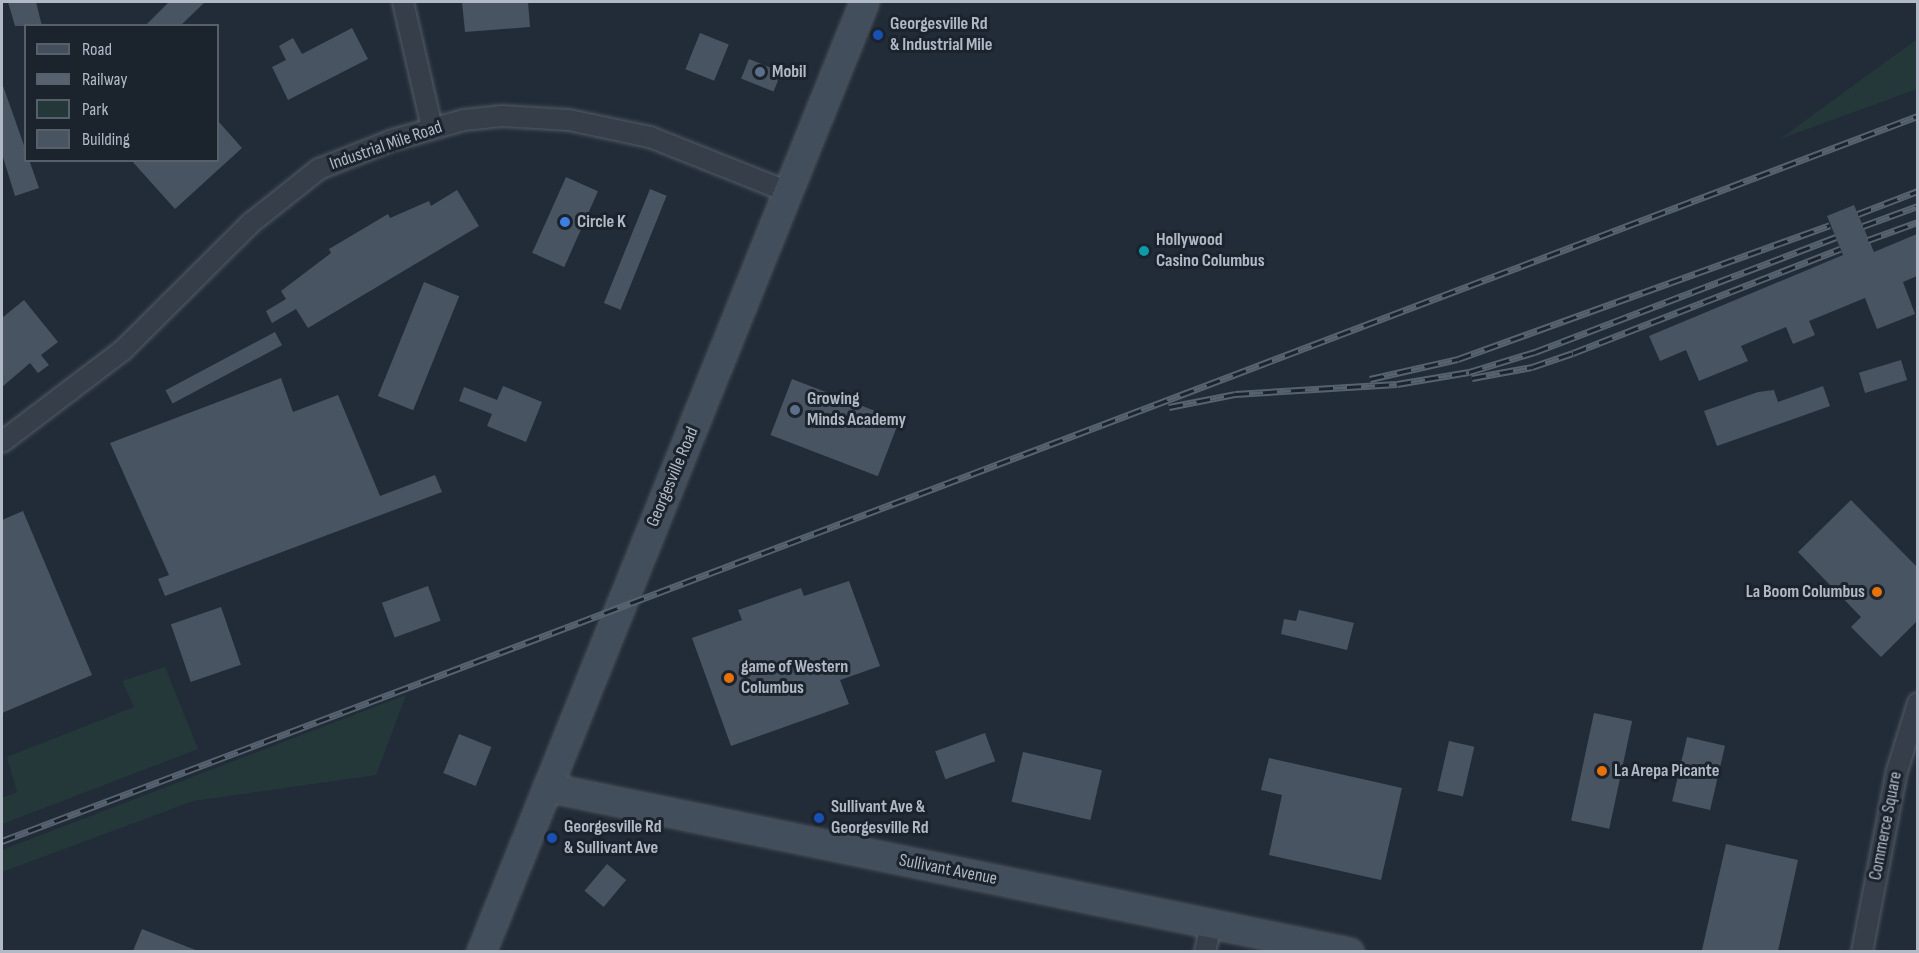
<!DOCTYPE html>
<style>
body{margin:0}
#map{position:relative;width:1919px;height:953px;overflow:hidden;background:#222c38;font-family:"Sofia Sans Condensed",sans-serif}
div>[style]{position:absolute}
.green>*{inset:0;background:#243839}
.building>*{inset:0;background:#485462;transform-origin:0 0}
.roads{filter:drop-shadow(0 0 2px #535c66) drop-shadow(0 0 2px #535c66)}
.street>*{height:20px;margin:-10px;padding:0 10px;transform-origin:10px;border-radius:10px;background:#353e49}
.secondary>*{height:27px;margin:-13.5px;padding:0 13.5px;transform-origin:13.5px;border-radius:13.5px;background:#434e5c}
.rail>*{height:7px;margin-top:-3.5px;transform-origin:0;background:repeating-linear-gradient(90deg,#1b232d 0 14px,#576270 0 28px);box-sizing:border-box;border-block:2px solid #576270}
.dots>*{width:16px;height:16px;translate:-50% -50%;box-sizing:border-box;border:3px solid #1b232d;border-radius:50%}
span{translate:-50% -50%;white-space:nowrap;text-align:center;line-height:1.15;-webkit-text-stroke:6px #1b232d;paint-order:stroke}
.poi-label{font-size:18px;color:#b0b9c5;font-weight:700}
.left{translate:0 -50%;text-align:left}
.right{translate:-100% -50%;text-align:right}
.street-label{font-size:18px;color:#b0b9c5}
.frame{position:absolute;inset:0;border:3px solid #b0b9c5;pointer-events:none}
.legend{position:absolute;left:24px;top:24px;width:195px;height:138px;box-sizing:border-box;background:#1b232d;border:2px solid #575f6a;margin:0;padding:8px 10px;list-style:none;font-size:18px;color:#b0b9c5}
.legend li{display:flex;align-items:center;gap:12px;height:30px}
.legend b{width:30px;border:2px solid #575f6a}
</style>
<div id="map">
<div class="green">
<div style="clip-path:polygon(1917px 40px,1917px 89px,1780px 139px,1913px 42px)"></div>
<div style="clip-path:polygon(165px 667px,198px 749px,2px 824px,2px 798px,17px 792px,7px 757px,134px 707px,122px 681px)"></div>
<div style="clip-path:polygon(406px 695px,376px 775px,193px 801px,2px 872px,2px 850px)"></div>
</div>
<div class="building">
<div style="clip-path:polygon(8px 2px,36px 2px,42px 26px,15px 26px)"></div>
<div style="clip-path:polygon(169px 2px,205px 2px,180px 26px,145px 26px)"></div>
<div style="clip-path:polygon(462px 2px,528px 2px,530px 27px,465px 32px)"></div>
<div style="clip-path:polygon(352px 28px,368px 59px,288px 100px,272px 67px,286px 60px,279px 46px,293px 38px,302px 54px)"></div>
<div style="left:700px;top:33px;width:31px;height:39px;rotate:22deg"></div>
<div style="left:749px;top:59px;width:35px;height:21px;rotate:22deg"></div>
<div style="clip-path:polygon(2px 83px,39px 188px,15px 196px,2px 154px)"></div>
<div style="clip-path:polygon(218px 121px,242px 148px,175px 209px,131px 160px,218px 160px)"></div>
<div style="left:566px;top:177px;width:35px;height:83px;rotate:24deg"></div>
<div style="left:650px;top:189px;width:18px;height:123px;rotate:22deg"></div>
<div style="clip-path:polygon(457px 190px,479px 226px,308px 328px,296px 309px,272px 323px,266px 311px,286px 299px,281px 291px,331px 253px,329px 249px,388px 214px,390px 218px,429px 201px,431px 206px)"></div>
<div style="clip-path:polygon(1854px 205px,1874px 252px,1917px 234px,1917px 276px,1903px 282px,1915px 314px,1877px 329px,1865px 298px,1809px 321px,1815px 335px,1793px 344px,1786px 327px,1741px 346px,1748px 361px,1699px 381px,1686px 350px,1660px 361px,1649px 336px,1843px 255px,1827px 216px)"></div>
<div style="left:424px;top:282px;width:38px;height:123px;rotate:22deg"></div>
<div style="clip-path:polygon(24px 300px,58px 342px,41px 355px,49px 365px,38px 373px,30px 363px,2px 387px,2px 318px)"></div>
<div style="left:275px;top:332px;width:15px;height:124px;rotate:62deg"></div>
<div style="left:1901px;top:360px;width:21px;height:44px;rotate:73deg"></div>
<div style="clip-path:polygon(281px 378px,293px 412px,338px 395px,380px 496px,435px 475px,442px 492px,165px 596px,158px 579px,169px 575px,110px 443px)"></div>
<div style="left:792px;top:379px;width:115px;height:60px;rotate:21deg"></div>
<div style="clip-path:polygon(503px 386px,542px 402px,526px 442px,487px 426px,492px 414px,459px 401px,464px 387px,497px 400px)"></div>
<div style="clip-path:polygon(1823px 386px,1830px 406px,1717px 446px,1704px 411px,1758px 392px,1774px 390px,1778px 402px)"></div>
<div style="clip-path:polygon(1851px 500px,1917px 567px,1917px 621px,1881px 657px,1851px 627px,1861px 617px,1798px 552px)"></div>
<div style="clip-path:polygon(23px 511px,92px 675px,2px 713px,2px 520px)"></div>
<div style="clip-path:polygon(849px 581px,880px 666px,840px 680px,849px 704px,731px 746px,692px 638px,742px 620px,738px 610px,801px 588px,804px 596px)"></div>
<div style="left:428px;top:586px;width:37px;height:49px;rotate:70deg"></div>
<div style="left:221px;top:607px;width:61px;height:53px;rotate:71deg"></div>
<div style="clip-path:polygon(1299px 610px,1354px 623px,1347px 650px,1281px 634px,1284px 619px,1296px 621px)"></div>
<div style="left:1594px;top:713px;width:39px;height:110px;rotate:12deg"></div>
<div style="left:985px;top:733px;width:30px;height:53px;rotate:70deg"></div>
<div style="left:459px;top:734px;width:35px;height:42px;rotate:22deg"></div>
<div style="left:1687px;top:737px;width:39px;height:66px;rotate:13deg"></div>
<div style="left:1449px;top:741px;width:26px;height:51px;rotate:13deg"></div>
<div style="left:1023px;top:752px;width:81px;height:51px;rotate:13deg"></div>
<div style="clip-path:polygon(1269px 758px,1402px 788px,1381px 880px,1269px 855px,1282px 795px,1261px 790px)"></div>
<div style="clip-path:polygon(1726px 844px,1798px 860px,1778px 951px,1702px 950px)"></div>
<div style="left:607px;top:864px;width:25px;height:35px;rotate:40deg"></div>
<div style="clip-path:polygon(142px 929px,198px 951px,133px 951px)"></div>
</div>
<div class="roads">
<div class="street">
<div style="left:403px;top:2px;width:129px;rotate:77deg"></div>
<div style="left:2px;top:442px;width:152px;rotate:-37.2deg"></div>
<div style="left:123px;top:350px;width:180px;rotate:-44.8deg"></div>
<div style="left:251px;top:223px;width:87px;rotate:-38.5deg"></div>
<div style="left:319px;top:169px;width:79px;rotate:-21.4deg"></div>
<div style="left:393px;top:140px;width:74px;rotate:-15.7deg"></div>
<div style="left:464px;top:120px;width:38px;rotate:-6deg"></div>
<div style="left:502px;top:116px;width:67px;rotate:3.4deg"></div>
<div style="left:569px;top:120px;width:83px;rotate:11.9deg"></div>
<div style="left:650px;top:137px;width:149px;rotate:21.7deg"></div>
<div style="left:1205px;top:952px;width:30px;rotate:-78deg"></div>
<div style="left:1862px;top:952px;width:184px;rotate:-79.1deg"></div>
<div style="left:1897px;top:771px;width:71px;rotate:-72.8deg"></div>
</div>
<div class="secondary">
<div style="left:547px;top:787px;width:819px;rotate:11.63deg"></div>
<div style="left:481px;top:952px;width:1024px;rotate:-68.04deg"></div>
</div>
</div>
<div class="rail">
<div style="left:1858px;top:214px;width:64px;rotate:-21deg"></div>
<div style="left:1863px;top:226px;width:59px;rotate:-20deg"></div>
<div style="left:1868px;top:240px;width:53px;rotate:-19.8deg"></div>
<div style="left:1472px;top:378px;width:61px;rotate:-10.4deg"></div>
<div style="left:1532px;top:367px;width:43px;rotate:-18.9deg"></div>
<div style="left:1573px;top:353px;width:287px;rotate:-21.3deg"></div>
<div style="left:1370px;top:379px;width:90px;rotate:-12.8deg"></div>
<div style="left:1458px;top:359px;width:395px;rotate:-19.8deg"></div>
<div style="left:1169px;top:407px;width:67px;rotate:-11.1deg"></div>
<div style="left:1235px;top:394px;width:162px;rotate:-3.5deg"></div>
<div style="left:1397px;top:384px;width:73px;rotate:-9.5deg"></div>
<div style="left:1469px;top:372px;width:69px;rotate:-16.9deg"></div>
<div style="left:1535px;top:352px;width:322px;rotate:-20.9deg"></div>
<div style="left:2px;top:841px;width:2049px;rotate:-20.73deg"></div>
</div>
<div class="dots">
<div style="left:878px;top:35px;background:#1a4fb4"></div>
<div style="left:760px;top:72px;background:#5c6f8a"></div>
<div style="left:565px;top:222px;background:#3f7fe0"></div>
<div style="left:1144px;top:251px;background:#0f9aa8"></div>
<div style="left:795px;top:410px;background:#5c6f8a"></div>
<div style="left:1877px;top:592px;background:#e8710a"></div>
<div style="left:729px;top:678px;background:#e8710a"></div>
<div style="left:1602px;top:771px;background:#e8710a"></div>
<div style="left:819px;top:818px;background:#1a4fb4"></div>
<div style="left:552px;top:838px;background:#1a4fb4"></div>
</div>
<div class="poi-label">
<span class="left" style="left:890px;top:35px">Georgesville Rd<br>&amp; Industrial Mile</span>
<span class="left" style="left:772px;top:72px">Mobil</span>
<span class="left" style="left:577px;top:222px">Circle K</span>
<span class="left" style="left:1156px;top:251px">Hollywood<br>Casino Columbus</span>
<span class="left" style="left:807px;top:410px">Growing<br>Minds Academy</span>
<span class="right" style="left:1865px;top:592px">La Boom Columbus</span>
<span class="left" style="left:741px;top:678px">game of Western<br>Columbus</span>
<span class="left" style="left:1614px;top:771px">La Arepa Picante</span>
<span class="left" style="left:831px;top:818px">Sullivant Ave &amp;<br>Georgesville Rd</span>
<span class="left" style="left:564px;top:838px">Georgesville Rd<br>&amp; Sullivant Ave</span>
</div>
<div class="street-label">
<span style="left:386px;top:146px;rotate:-19deg">Industrial Mile Road</span>
<span style="left:673px;top:477px;rotate:-67deg">Georgesville Road</span>
<span style="left:1886px;top:826px;rotate:-79deg">Commerce Square</span>
<span style="left:948px;top:870px;rotate:11deg">Sullivant Avenue</span>
</div>
<div class="frame"></div>
<ul class="legend">
<li><b style="height:8px;background:#434e5c"></b>Road</li>
<li><b style="height:8px;background:#576270"></b>Railway</li>
<li><b style="height:16px;background:#243839"></b>Park</li>
<li><b style="height:16px;background:#485462"></b>Building</li>
</ul>
</div>
